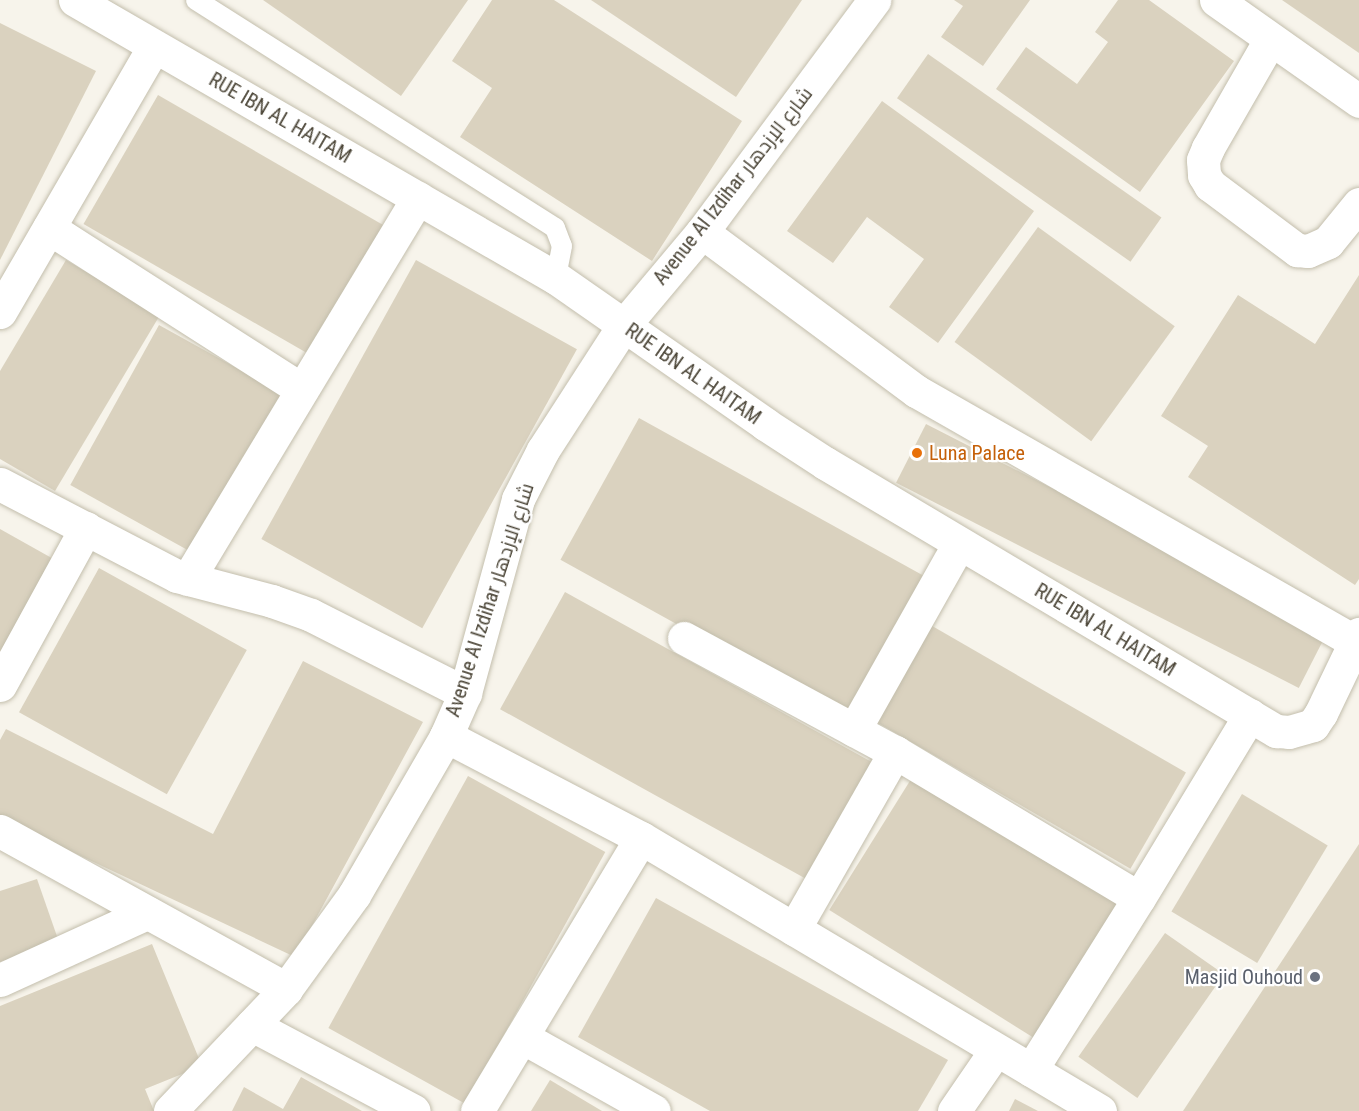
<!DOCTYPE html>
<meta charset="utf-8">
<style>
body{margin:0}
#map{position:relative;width:1359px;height:1111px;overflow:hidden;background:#f7f4eb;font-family:"Roboto Condensed",Cairo,sans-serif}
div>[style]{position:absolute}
.building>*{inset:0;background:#dad2bf;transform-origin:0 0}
.roads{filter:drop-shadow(0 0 2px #c3beac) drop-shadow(0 0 2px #c3beac)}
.service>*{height:20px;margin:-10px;padding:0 10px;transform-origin:10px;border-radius:10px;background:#fff}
.minor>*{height:33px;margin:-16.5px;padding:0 16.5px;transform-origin:16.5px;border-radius:16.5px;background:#fff}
.dots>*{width:16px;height:16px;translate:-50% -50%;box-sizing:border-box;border:3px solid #fff;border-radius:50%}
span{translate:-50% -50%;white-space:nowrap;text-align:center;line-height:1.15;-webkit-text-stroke:4.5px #fff;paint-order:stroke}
.street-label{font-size:20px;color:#4c4638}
.food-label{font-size:20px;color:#c56008}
.left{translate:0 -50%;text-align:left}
.worship-label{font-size:20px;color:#5b616d}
.right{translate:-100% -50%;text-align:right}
</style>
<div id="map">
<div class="building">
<div style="clip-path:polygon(263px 0,468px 0,401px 96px)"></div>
<div style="clip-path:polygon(492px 0,554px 0,742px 121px,652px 261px,460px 137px,492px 88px,452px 61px)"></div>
<div style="clip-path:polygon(591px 0,802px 0,736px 97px)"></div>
<div style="clip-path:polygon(954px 0,1030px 0,983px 66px,941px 37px,963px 6px)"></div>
<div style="clip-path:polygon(1118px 0,1149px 0,1234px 61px,1140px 192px,996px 89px,1026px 47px,1077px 84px,1108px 42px,1095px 32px)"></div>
<div style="clip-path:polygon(1282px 0,1359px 0,1359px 53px)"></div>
<div style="clip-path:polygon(0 23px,96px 71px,0 260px)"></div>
<div style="left:928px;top:54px;width:285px;height:54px;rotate:35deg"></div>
<div style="left:158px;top:95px;width:269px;height:149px;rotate:30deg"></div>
<div style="clip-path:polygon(882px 101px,1034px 211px,938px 343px,889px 307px,924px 259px,867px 217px,833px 263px,787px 231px)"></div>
<div style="left:1038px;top:227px;width:169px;height:142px;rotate:36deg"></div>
<div style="clip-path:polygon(66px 260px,160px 315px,55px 491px,0 459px,0 371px)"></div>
<div style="left:416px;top:260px;width:184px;height:319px;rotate:29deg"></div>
<div style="clip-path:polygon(1359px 275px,1359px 579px,1355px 585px,1188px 477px,1208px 446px,1161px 416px,1238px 295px,1315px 344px)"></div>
<div style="left:159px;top:325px;width:146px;height:183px;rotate:29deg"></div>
<div style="left:639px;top:418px;width:327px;height:162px;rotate:29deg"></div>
<div style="left:926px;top:424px;width:452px;height:66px;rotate:27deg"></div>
<div style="clip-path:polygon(0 529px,57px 561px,0 658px)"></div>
<div style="left:99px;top:568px;width:169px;height:165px;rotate:29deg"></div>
<div style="left:565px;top:592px;width:359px;height:134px;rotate:29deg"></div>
<div style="left:927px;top:623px;width:299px;height:111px;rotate:30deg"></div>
<div style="clip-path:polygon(303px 661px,423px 722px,295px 957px,0 818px,0 740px,6px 729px,213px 834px)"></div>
<div style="left:468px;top:776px;width:157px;height:288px;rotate:29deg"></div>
<div style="left:913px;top:776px;width:248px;height:158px;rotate:32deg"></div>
<div style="left:1242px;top:794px;width:100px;height:137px;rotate:31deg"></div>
<div style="clip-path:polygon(1359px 844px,1359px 1111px,1183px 1111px)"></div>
<div style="clip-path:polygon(37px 879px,59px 942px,0 962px,0 891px)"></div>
<div style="clip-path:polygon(656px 898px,948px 1060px,918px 1111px,710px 1111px,578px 1037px)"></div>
<div style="left:1165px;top:933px;width:72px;height:151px;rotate:35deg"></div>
<div style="clip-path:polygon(152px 944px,202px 1066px,145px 1089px,154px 1111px,0 1111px,0 1006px)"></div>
<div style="clip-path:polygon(301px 1077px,362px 1111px,232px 1111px,244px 1087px,283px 1109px)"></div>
<div style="clip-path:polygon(550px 1080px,602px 1111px,531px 1111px)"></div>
<div style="clip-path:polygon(1015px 1099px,1038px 1111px,1009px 1111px)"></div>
</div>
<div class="roads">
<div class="service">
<div style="left:196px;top:0;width:425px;rotate:32.4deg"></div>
<div style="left:555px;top:228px;width:19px;rotate:69deg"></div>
<div style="left:562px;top:246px;width:33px;rotate:101deg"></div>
</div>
<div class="minor">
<div style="left:75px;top:0;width:556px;rotate:30.03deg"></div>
<div style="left:556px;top:278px;width:255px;rotate:34.9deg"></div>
<div style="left:765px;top:424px;width:72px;rotate:33deg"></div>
<div style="left:825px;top:463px;width:525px;rotate:30.72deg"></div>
<div style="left:1276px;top:731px;width:13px;rotate:4deg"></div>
<div style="left:1289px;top:732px;width:25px;rotate:-16deg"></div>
<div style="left:1313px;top:725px;width:14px;rotate:-56deg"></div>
<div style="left:1321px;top:713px;width:88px;rotate:-64.3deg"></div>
<div style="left:1216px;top:0;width:175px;rotate:35.2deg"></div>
<div style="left:1270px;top:40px;width:125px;rotate:119.9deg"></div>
<div style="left:1208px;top:148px;width:13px;rotate:113deg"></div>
<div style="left:1203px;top:160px;width:15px;rotate:86deg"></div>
<div style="left:1204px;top:175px;width:12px;rotate:59deg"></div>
<div style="left:1210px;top:185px;width:109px;rotate:36.8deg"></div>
<div style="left:1297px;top:250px;width:11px;rotate:5deg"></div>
<div style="left:1308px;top:251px;width:22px;rotate:-24deg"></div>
<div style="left:1328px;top:242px;width:49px;rotate:-50.8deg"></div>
<div style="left:49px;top:228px;width:300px;rotate:32.6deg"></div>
<div style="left:702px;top:232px;width:267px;rotate:36.6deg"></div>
<div style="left:916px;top:391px;width:510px;rotate:29.73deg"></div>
<div style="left:0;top:312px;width:307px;rotate:-59.9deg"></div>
<div style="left:0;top:484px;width:199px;rotate:27.5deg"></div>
<div style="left:177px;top:576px;width:98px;rotate:14.7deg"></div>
<div style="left:272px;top:601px;width:41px;rotate:19.7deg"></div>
<div style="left:311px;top:615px;width:173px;rotate:26.9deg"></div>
<div style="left:188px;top:579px;width:445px;rotate:-58.9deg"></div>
<div style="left:684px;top:638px;width:240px;rotate:28.4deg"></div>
<div style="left:895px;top:752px;width:284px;rotate:30.9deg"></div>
<div style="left:1139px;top:898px;width:214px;rotate:-58.8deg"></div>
<div style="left:0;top:685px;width:179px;rotate:-61.3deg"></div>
<div style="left:854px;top:730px;width:214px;rotate:-60.6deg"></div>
<div style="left:446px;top:736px;width:220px;rotate:27.6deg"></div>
<div style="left:641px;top:838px;width:534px;rotate:30.74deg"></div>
<div style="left:0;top:831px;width:327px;rotate:28.9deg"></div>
<div style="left:794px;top:929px;width:204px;rotate:-60.3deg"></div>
<div style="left:0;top:980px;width:162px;rotate:-24.5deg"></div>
<div style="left:252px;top:1025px;width:183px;rotate:28deg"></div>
<div style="left:522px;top:1037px;width:151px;rotate:29.3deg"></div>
<div style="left:1031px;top:1070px;width:203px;rotate:-57.9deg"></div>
<div style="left:170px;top:1111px;width:168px;rotate:-46.4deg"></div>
<div style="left:286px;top:989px;width:116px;rotate:-54.1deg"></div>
<div style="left:354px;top:895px;width:184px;rotate:-59.9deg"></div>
<div style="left:446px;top:736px;width:47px;rotate:-66.2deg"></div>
<div style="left:465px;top:693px;width:201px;rotate:-74.7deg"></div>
<div style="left:518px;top:499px;width:55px;rotate:-63deg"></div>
<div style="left:543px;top:450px;width:149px;rotate:-57.1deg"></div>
<div style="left:624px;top:325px;width:121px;rotate:-50deg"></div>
<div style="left:702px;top:232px;width:289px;rotate:-53.4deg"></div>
<div style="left:477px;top:1111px;width:318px;rotate:-59deg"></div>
<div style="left:954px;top:1111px;width:74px;rotate:-55.5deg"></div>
</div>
</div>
<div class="dots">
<div style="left:917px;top:453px;background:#e8710a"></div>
<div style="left:1315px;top:977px;background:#6b7280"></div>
</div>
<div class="street-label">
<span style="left:280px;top:118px;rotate:30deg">RUE IBN AL HAITAM</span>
<span style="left:733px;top:186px;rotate:-52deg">Avenue Al Izdihar شارع الإزدهار</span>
<span style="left:693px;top:374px;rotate:35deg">RUE IBN AL HAITAM</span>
<span style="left:490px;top:600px;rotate:-72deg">Avenue Al Izdihar شارع الإزدهار</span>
<span style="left:1105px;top:630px;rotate:31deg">RUE IBN AL HAITAM</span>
</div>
<div class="food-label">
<span class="left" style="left:929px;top:453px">Luna Palace</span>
</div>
<div class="worship-label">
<span class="right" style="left:1303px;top:977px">Masjid Ouhoud</span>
</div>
</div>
